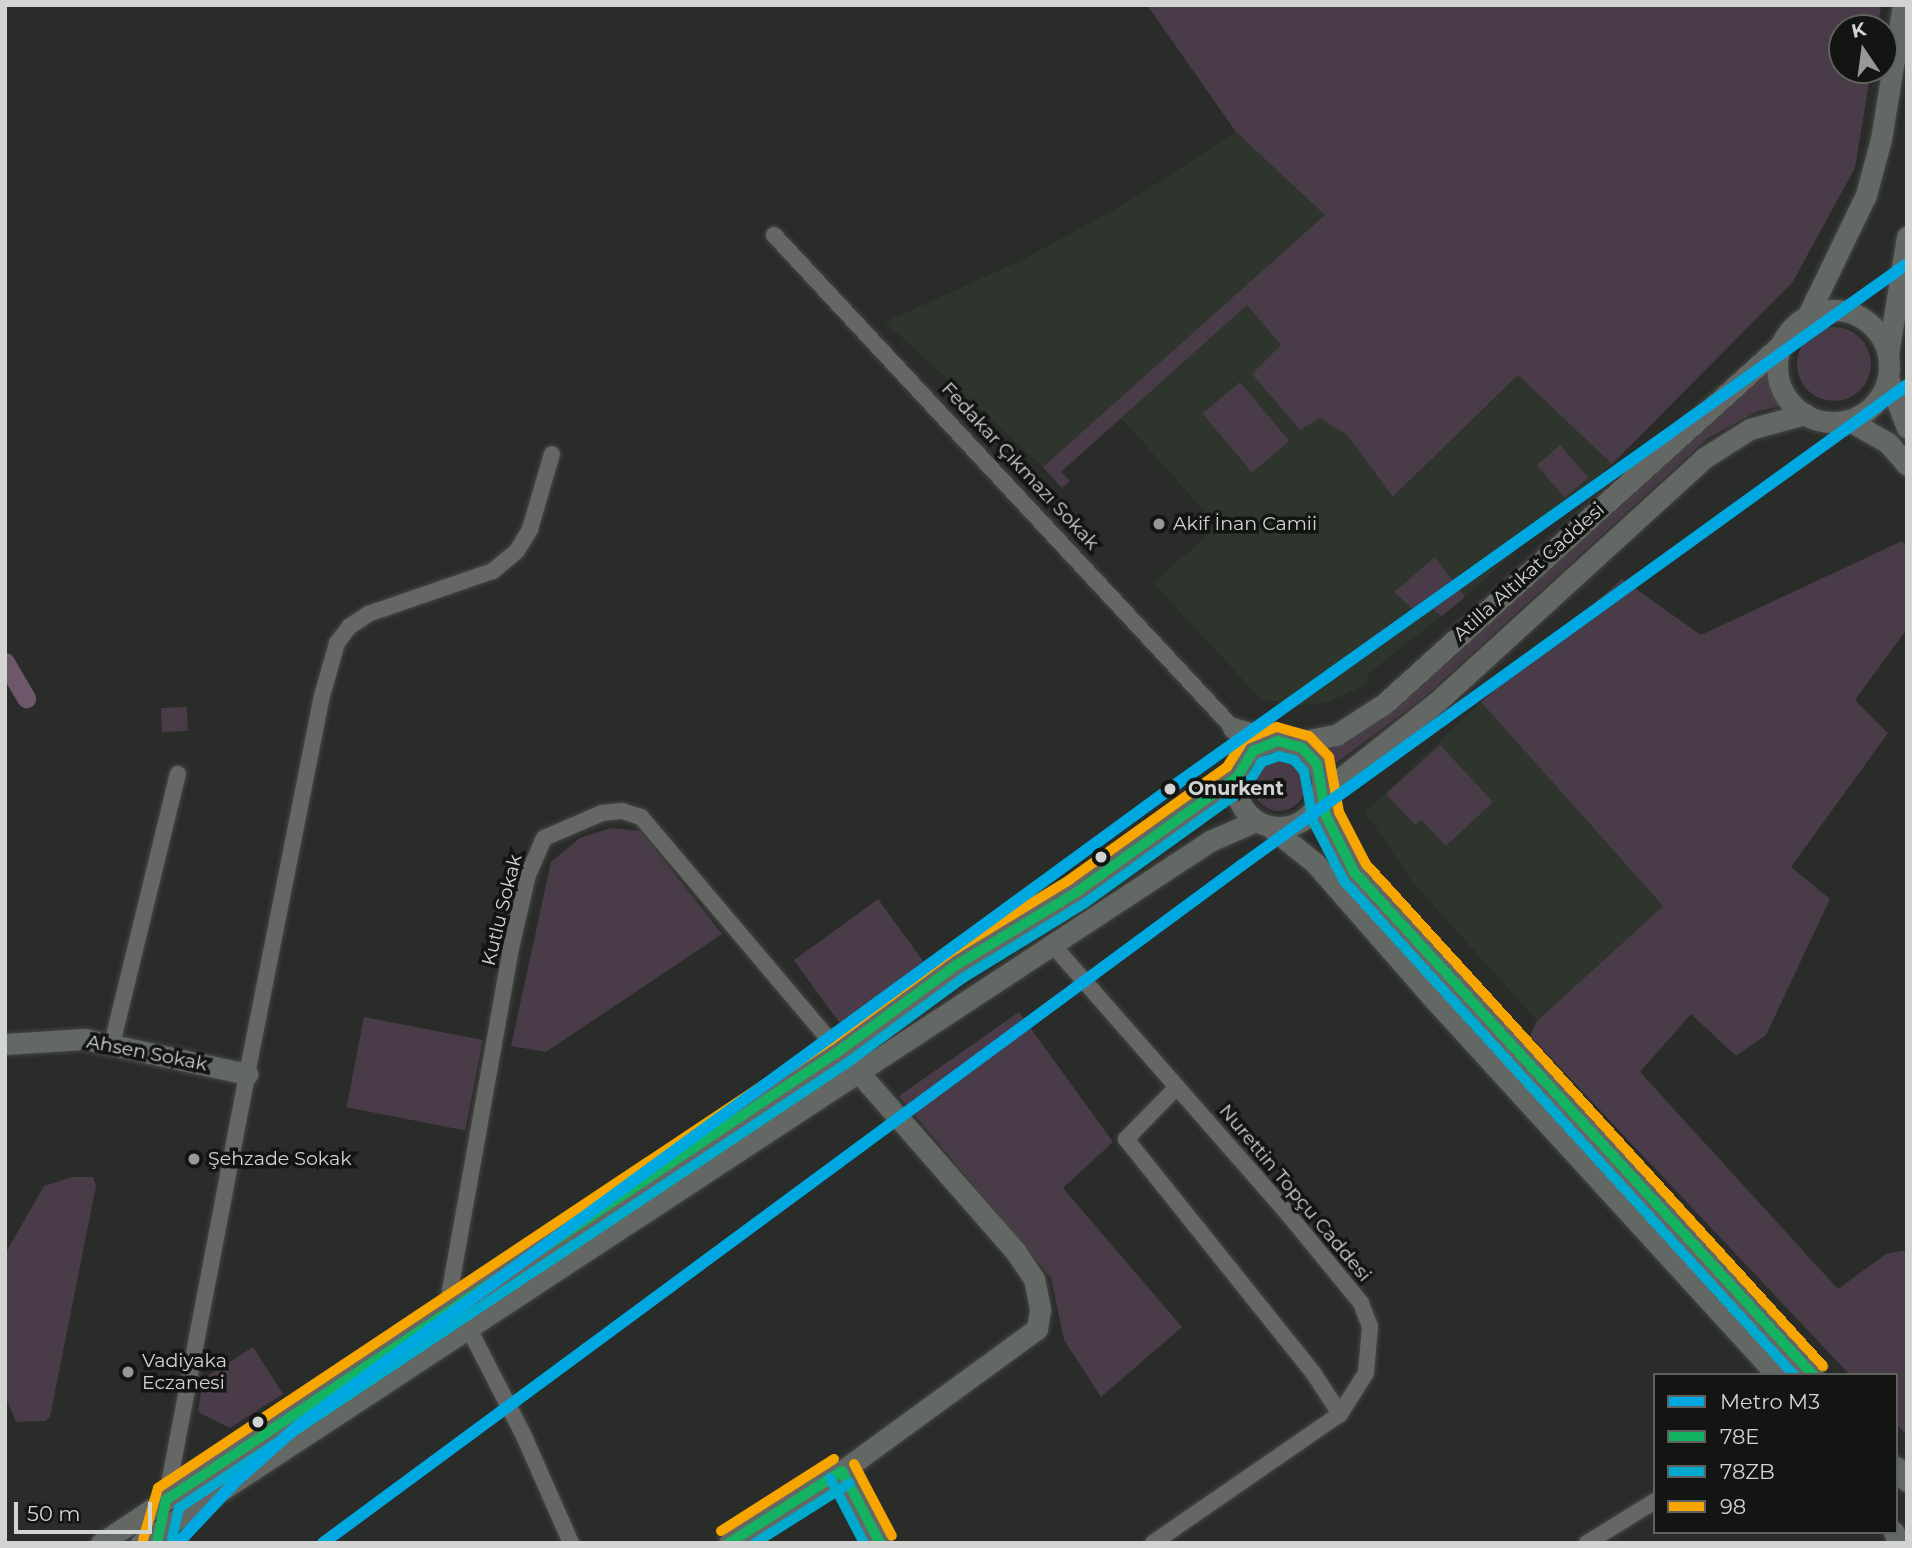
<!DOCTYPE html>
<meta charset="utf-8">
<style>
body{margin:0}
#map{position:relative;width:1912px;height:1548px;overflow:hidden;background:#2a2c29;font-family:Montserrat,sans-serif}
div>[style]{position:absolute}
.built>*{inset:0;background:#2d352c}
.green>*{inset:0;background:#493b47;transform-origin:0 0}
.round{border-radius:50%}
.canal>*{height:19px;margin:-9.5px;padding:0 9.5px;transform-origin:9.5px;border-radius:9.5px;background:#6d586b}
.roads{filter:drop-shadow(0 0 2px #454744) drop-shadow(0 0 2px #454744)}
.street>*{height:16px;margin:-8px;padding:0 8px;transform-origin:8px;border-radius:8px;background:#656764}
.secondary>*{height:21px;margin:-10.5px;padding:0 10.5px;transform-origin:10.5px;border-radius:10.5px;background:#646864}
.secondary>.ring{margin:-10.5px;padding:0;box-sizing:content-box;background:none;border:21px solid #646864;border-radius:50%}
.bus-1>*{height:10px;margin:-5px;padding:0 5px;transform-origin:5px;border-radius:5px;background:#13b361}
.bus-2>*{height:10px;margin:-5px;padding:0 5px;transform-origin:5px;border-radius:5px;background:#00a9ce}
.bus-3>*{height:10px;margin:-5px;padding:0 5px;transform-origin:5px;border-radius:5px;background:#f7a600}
.metro-1>*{height:12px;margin:-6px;padding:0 6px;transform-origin:6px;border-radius:6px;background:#00a8e1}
.dots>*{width:19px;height:19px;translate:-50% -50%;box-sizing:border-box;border:4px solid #131513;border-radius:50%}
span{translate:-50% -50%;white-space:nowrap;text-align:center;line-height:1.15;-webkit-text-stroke:7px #131513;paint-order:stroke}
.street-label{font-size:19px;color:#d1d4d0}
.poi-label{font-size:19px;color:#d1d4d0}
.left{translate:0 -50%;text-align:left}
.stop-label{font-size:19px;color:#d1d4d0;font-weight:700}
.frame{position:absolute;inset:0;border:7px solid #d1d4d0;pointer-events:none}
.legend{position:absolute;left:1653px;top:1373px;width:245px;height:161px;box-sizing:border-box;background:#131513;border:2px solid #5f615f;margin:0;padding:9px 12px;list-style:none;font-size:21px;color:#d1d4d0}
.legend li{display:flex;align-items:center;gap:14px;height:35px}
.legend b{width:35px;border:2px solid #5f615f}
.north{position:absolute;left:1828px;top:14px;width:70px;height:70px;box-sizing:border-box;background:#131513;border:2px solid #5f615f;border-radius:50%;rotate:347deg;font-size:19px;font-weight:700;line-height:28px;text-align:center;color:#d1d4d0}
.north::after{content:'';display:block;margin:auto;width:24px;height:32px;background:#979996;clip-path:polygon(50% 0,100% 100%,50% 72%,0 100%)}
.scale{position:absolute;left:14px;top:1502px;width:138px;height:32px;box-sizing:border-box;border:4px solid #d1d4d0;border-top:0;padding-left:9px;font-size:21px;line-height:24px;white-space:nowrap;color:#d1d4d0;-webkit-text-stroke:5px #131513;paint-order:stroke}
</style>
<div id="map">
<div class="built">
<div style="clip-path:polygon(1236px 132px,1326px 215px,1394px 497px,1518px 375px,1612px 464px,1465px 597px,1369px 673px,1366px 684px,1329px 702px,1298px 706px,1260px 698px,1153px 583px,1218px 526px,1111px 407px,1043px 467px,885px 322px,1024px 259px,1123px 205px)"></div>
<div style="clip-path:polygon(1481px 702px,1663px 906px,1537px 1021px,1411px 880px,1365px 812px)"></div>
</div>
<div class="green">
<div style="clip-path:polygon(1147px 5px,1881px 5px,1878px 28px,1842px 28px,1842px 70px,1871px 70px,1855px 168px,1792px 283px,1612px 464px,1518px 375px,1393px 497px,1347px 435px,1320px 418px,1300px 430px,1252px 374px,1281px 345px,1247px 305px,1061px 472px,1070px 481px,1062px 488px,1043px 467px,1325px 215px,1236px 132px)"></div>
<div class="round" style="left:1797px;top:327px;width:74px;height:74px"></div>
<div style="clip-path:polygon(1768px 369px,1780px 406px,1756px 412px,1708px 438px,1422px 699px,1332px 766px,1322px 748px,1349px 738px)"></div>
<div style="left:1240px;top:382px;width:77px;height:49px;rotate:50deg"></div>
<div style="left:1560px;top:445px;width:43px;height:31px;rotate:49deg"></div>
<div style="clip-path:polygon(1902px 541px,1907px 547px,1907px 629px,1855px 700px,1888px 733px,1791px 867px,1830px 899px,1766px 1035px,1736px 1056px,1691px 1014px,1640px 1072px,1838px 1289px,1886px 1254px,1907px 1250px,1907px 1435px,1896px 1424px,1896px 1375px,1850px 1375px,1530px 1036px,1537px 1021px,1663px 906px,1481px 702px,1622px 579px,1701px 635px)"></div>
<div style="clip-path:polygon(1435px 557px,1465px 597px,1442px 616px,1429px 607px,1418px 614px,1394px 592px)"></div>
<div style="left:187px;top:707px;width:24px;height:26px;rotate:88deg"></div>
<div style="clip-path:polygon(1440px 745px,1493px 802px,1446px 846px,1421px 820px,1415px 825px,1386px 794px)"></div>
<div class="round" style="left:1252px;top:757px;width:54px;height:54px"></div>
<div style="clip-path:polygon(611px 828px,641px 831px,722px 934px,546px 1052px,511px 1046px,551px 862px,580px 838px)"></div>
<div style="left:878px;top:899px;width:84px;height:104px;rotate:54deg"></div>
<div style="clip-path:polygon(1019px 1012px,1113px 1142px,1063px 1188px,1182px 1327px,1101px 1397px,1064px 1340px,1051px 1278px,899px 1096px)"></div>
<div style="left:364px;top:1017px;width:121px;height:92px;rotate:11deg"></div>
<div style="clip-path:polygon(72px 1177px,93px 1177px,96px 1186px,50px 1417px,45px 1421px,16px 1422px,5px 1396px,5px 1254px,44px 1186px)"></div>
<div style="clip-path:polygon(253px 1347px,283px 1394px,230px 1428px,198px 1412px,203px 1379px)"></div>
</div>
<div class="canal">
<div style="left:5px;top:662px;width:42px;rotate:59.7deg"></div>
</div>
<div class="roads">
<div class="street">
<div style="left:774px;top:235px;width:674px;rotate:47.05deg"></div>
<div style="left:1051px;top:943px;width:360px;rotate:48.8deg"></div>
<div style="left:1288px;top:1214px;width:115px;rotate:50.6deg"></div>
<div style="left:1361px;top:1303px;width:25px;rotate:69deg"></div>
<div style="left:1370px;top:1326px;width:47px;rotate:94.9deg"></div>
<div style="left:1366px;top:1373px;width:49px;rotate:122.4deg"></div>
<div style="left:1340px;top:1414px;width:227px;rotate:145.4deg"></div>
<div style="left:112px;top:1044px;width:278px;rotate:-76.3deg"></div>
<div style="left:1177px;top:1087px;width:73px;rotate:134.4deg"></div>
<div style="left:1126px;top:1139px;width:301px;rotate:51.3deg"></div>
<div style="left:1314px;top:1374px;width:48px;rotate:57deg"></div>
<div style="left:446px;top:1313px;width:371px;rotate:-79.9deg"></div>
<div style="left:511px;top:948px;width:75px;rotate:-76.9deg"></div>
<div style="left:528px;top:875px;width:40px;rotate:-66.6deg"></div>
<div style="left:544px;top:838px;width:63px;rotate:-23.3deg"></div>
<div style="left:602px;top:813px;width:20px;rotate:-6deg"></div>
<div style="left:622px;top:811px;width:20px;rotate:18deg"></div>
<div style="left:641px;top:817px;width:307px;rotate:49.8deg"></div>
<div style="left:468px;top:1327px;width:120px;rotate:62.8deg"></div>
<div style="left:523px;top:1434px;width:119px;rotate:66.2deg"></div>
<div style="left:166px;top:1500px;width:434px;rotate:-79.2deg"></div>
<div style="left:247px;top:1074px;width:385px;rotate:-78.8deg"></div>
<div style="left:322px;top:696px;width:55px;rotate:-74.2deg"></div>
<div style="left:337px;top:643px;width:20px;rotate:-53deg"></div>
<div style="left:349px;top:627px;width:23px;rotate:-34deg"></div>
<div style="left:368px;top:614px;width:132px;rotate:-19deg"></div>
<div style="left:493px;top:571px;width:31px;rotate:-40deg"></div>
<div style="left:517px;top:551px;width:26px;rotate:-59deg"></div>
<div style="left:530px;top:529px;width:78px;rotate:-73.7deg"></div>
<div style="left:1587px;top:1543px;width:80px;rotate:-31.7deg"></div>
</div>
<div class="secondary">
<div class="ring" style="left:1777px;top:310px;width:91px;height:91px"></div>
<div style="left:1807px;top:317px;width:136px;rotate:-64.2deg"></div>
<div style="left:1866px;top:195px;width:58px;rotate:-75deg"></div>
<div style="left:1881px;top:139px;width:136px;rotate:-80.7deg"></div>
<div style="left:1888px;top:354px;width:119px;rotate:-80.8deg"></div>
<div style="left:1888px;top:378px;width:53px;rotate:69.2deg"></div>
<div style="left:1848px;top:420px;width:46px;rotate:29.9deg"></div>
<div style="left:1888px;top:443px;width:29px;rotate:49deg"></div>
<div style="left:1233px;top:728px;width:47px;rotate:16.1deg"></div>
<div class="ring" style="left:1236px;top:741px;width:65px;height:65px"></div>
<div style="left:1292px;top:743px;width:45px;rotate:-10.3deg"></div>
<div style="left:1336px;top:735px;width:57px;rotate:-32.9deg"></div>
<div style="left:1384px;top:704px;width:538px;rotate:-42.14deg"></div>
<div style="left:1321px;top:794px;width:149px;rotate:-38.5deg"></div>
<div style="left:1438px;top:701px;width:360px;rotate:-42.4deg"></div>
<div style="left:1704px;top:458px;width:54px;rotate:-32.2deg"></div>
<div style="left:1750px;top:429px;width:57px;rotate:-15.3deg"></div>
<div style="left:1320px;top:800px;width:80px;rotate:64.7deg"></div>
<div style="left:1354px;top:872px;width:681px;rotate:47.62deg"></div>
<div style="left:1269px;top:826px;width:59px;rotate:38.8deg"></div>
<div style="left:1315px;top:863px;width:175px;rotate:48.9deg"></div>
<div style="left:1430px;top:995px;width:515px;rotate:47.6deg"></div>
<div style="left:5px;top:1044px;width:79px;rotate:-3.6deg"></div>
<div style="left:84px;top:1039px;width:167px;rotate:12.1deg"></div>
<div style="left:1896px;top:1467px;width:18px;rotate:52deg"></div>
<div style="left:842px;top:1471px;width:81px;rotate:62.2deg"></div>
<div style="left:1894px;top:1532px;width:12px;rotate:70deg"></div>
<div style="left:101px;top:1543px;width:887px;rotate:-33.69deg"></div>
<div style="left:839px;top:1051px;width:144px;rotate:-36.2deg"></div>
<div style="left:955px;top:966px;width:143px;rotate:-31.2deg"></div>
<div style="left:1077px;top:892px;width:197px;rotate:-35.7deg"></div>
<div style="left:141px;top:1543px;width:1279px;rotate:-33.29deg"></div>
<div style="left:1210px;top:841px;width:50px;rotate:-23.5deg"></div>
<div style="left:729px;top:1543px;width:134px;rotate:-32.5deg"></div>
<div style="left:842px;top:1471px;width:241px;rotate:-36.1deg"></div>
<div style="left:1037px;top:1329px;width:20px;rotate:-81deg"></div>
<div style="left:1040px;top:1309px;width:31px;rotate:-101deg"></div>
<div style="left:1034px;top:1279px;width:32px;rotate:-124deg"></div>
<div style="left:1016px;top:1252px;width:255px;rotate:-131.2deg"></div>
</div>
</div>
<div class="bus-1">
<div style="left:842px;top:1471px;width:81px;rotate:62.2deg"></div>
<div style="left:157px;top:1543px;width:44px;rotate:-78.2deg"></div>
<div style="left:166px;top:1500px;width:809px;rotate:-33.71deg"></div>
<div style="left:839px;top:1051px;width:144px;rotate:-36.2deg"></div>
<div style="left:955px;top:966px;width:143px;rotate:-31.2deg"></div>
<div style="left:1077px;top:892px;width:197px;rotate:-35.7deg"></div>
<div style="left:1237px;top:777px;width:31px;rotate:-58deg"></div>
<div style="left:1253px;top:751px;width:27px;rotate:-22deg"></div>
<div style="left:1278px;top:741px;width:25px;rotate:16deg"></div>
<div style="left:1302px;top:748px;width:22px;rotate:47deg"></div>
<div style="left:1317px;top:764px;width:53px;rotate:80.2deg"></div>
<div style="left:1326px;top:816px;width:63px;rotate:63.4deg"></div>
<div style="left:1354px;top:872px;width:681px;rotate:47.62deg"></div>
<div style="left:729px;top:1543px;width:134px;rotate:-32.5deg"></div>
</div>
<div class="bus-2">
<div style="left:830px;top:1478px;width:73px;rotate:62.4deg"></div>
<div style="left:171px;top:1543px;width:36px;rotate:-77deg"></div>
<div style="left:179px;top:1508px;width:803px;rotate:-33.67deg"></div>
<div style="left:847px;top:1063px;width:144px;rotate:-36.2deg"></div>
<div style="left:963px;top:978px;width:143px;rotate:-31.6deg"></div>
<div style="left:1085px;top:903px;width:197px;rotate:-35.7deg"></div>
<div style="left:1245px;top:788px;width:31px;rotate:-57deg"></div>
<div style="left:1262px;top:762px;width:18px;rotate:-19deg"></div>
<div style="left:1279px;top:756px;width:16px;rotate:15deg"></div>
<div style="left:1294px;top:760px;width:15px;rotate:48deg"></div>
<div style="left:1304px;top:771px;width:51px;rotate:79.8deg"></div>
<div style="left:1313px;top:821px;width:68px;rotate:62.7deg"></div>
<div style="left:1344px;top:881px;width:668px;rotate:47.67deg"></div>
<div style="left:755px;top:1543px;width:112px;rotate:-32.3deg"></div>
</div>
<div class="bus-3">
<div style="left:854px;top:1464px;width:81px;rotate:62.2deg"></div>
<div style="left:721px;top:1531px;width:134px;rotate:-32.5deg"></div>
<div style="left:143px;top:1540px;width:54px;rotate:-73.9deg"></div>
<div style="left:158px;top:1488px;width:808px;rotate:-33.65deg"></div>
<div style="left:831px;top:1040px;width:145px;rotate:-36.3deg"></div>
<div style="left:948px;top:954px;width:142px;rotate:-31.4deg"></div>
<div style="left:1069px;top:880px;width:194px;rotate:-35.6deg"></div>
<div style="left:1227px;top:767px;width:32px;rotate:-58deg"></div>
<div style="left:1244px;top:740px;width:35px;rotate:-22deg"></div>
<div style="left:1277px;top:727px;width:33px;rotate:16deg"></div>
<div style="left:1309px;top:736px;width:29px;rotate:46deg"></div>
<div style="left:1329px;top:757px;width:56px;rotate:79.7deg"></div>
<div style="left:1339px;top:812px;width:59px;rotate:62.6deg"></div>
<div style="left:1366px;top:864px;width:679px;rotate:47.69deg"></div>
</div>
<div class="metro-1">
<div style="left:178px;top:1543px;width:83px;rotate:-46.9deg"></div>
<div style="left:235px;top:1482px;width:86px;rotate:-41.7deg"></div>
<div style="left:299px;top:1425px;width:1088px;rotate:-36.14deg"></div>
<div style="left:1178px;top:783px;width:895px;rotate:-35.45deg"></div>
<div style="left:323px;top:1543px;width:1142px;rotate:-36.42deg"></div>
<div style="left:1242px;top:865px;width:820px;rotate:-35.82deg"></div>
</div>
<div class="dots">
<div style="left:1159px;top:524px;background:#979996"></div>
<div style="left:1170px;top:789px;background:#d1d4d0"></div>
<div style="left:1101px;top:857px;background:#d1d4d0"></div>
<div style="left:194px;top:1159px;background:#979996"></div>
<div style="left:128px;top:1372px;background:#979996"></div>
<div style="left:258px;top:1422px;background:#d1d4d0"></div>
</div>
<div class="street-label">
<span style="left:1020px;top:466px;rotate:47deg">Fedakar Çıkmazı Sokak</span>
<span style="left:1529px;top:572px;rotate:-42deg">Atilla Altıkat Caddesi</span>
<span style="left:502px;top:910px;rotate:-76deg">Kutlu Sokak</span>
<span style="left:147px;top:1053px;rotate:11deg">Ahsen Sokak</span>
<span style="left:1295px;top:1193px;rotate:50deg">Nurettin Topçu Caddesi</span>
</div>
<div class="poi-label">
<span class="left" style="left:1173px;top:524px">Akif İnan Camii</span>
<span class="left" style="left:208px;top:1159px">Şehzade Sokak</span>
<span class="left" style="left:142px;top:1372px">Vadiyaka<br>Eczanesi</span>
</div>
<div class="stop-label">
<span class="left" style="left:1188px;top:789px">Onurkent</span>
</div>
<div class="frame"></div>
<ul class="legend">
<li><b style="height:9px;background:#00a8e1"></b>Metro M3</li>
<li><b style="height:9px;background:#13b361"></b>78E</li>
<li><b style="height:9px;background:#00a9ce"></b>78ZB</li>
<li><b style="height:9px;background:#f7a600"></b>98</li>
</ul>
<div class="north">K</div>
<div class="scale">50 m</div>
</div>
